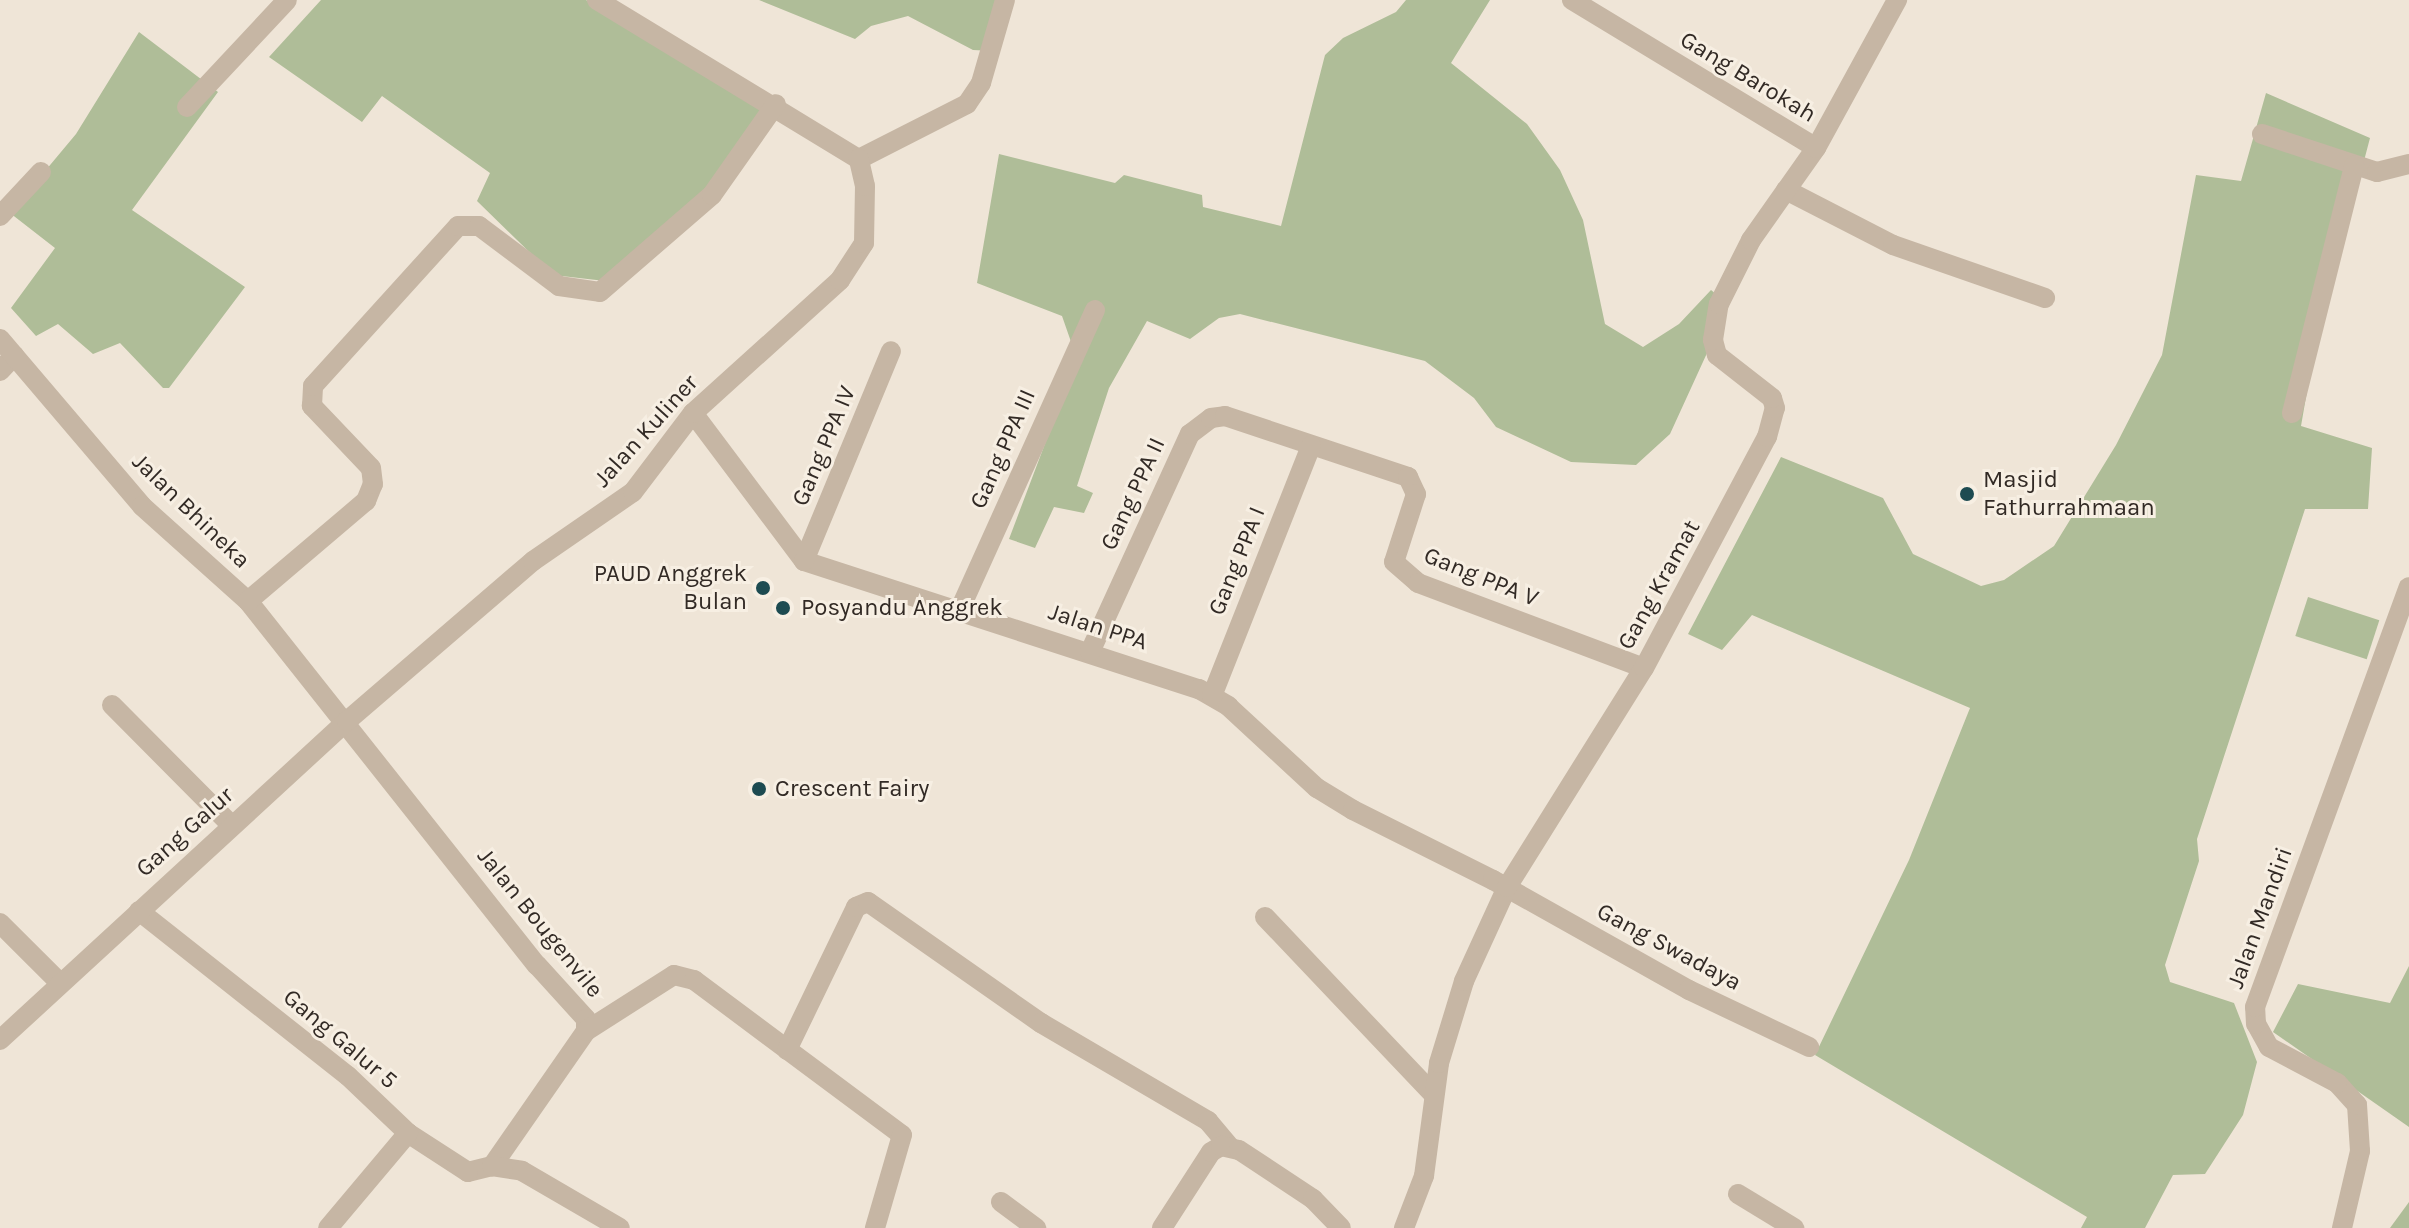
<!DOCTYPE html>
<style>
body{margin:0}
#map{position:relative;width:2409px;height:1228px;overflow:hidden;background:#efe5d7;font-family:Karla,sans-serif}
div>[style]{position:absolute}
.green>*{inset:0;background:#afbd98;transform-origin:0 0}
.lane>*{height:20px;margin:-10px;padding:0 10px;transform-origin:10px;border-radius:10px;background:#c6b6a4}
.street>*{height:20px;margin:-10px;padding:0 10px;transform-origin:10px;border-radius:10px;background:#c6b6a4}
.dots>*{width:22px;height:22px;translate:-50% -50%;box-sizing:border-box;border:4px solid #f7efe3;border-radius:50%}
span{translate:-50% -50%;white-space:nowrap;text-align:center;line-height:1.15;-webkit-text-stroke:6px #f7efe3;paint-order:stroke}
.street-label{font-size:24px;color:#322a25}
.poi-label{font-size:24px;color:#322a25}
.left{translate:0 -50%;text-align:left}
.right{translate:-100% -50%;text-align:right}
</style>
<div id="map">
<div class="green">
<div style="clip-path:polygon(321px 0,586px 0,767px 109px,715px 186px,605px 281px,553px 275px,477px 201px,490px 173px,382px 96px,362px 122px,269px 57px)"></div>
<div style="clip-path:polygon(759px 0,1008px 0,993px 51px,973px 50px,908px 16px,871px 26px,855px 39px)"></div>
<div style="clip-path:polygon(1406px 0,1490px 0,1451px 63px,1527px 124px,1560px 170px,1583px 220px,1605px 324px,1643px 347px,1679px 324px,1711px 290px,1729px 305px,1670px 434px,1636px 465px,1571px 462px,1496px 427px,1474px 398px,1425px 361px,1240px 314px,1219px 318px,1190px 339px,1147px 321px,1109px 388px,1077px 486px,1093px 493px,1084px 513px,1054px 507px,1035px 548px,1009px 539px,1077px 359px,1062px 316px,977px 283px,999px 154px,1115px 183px,1124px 175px,1202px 195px,1203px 207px,1281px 226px,1325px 55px,1343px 38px,1396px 12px)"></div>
<div style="clip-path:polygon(139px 32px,218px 92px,132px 210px,245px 287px,169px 388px,163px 388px,120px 343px,93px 354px,58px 324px,36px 336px,11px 308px,55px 248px,10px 213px,76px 134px)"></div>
<div style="clip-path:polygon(2266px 93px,2370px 138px,2314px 351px,2301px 426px,2372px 448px,2368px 509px,2305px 509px,2197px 839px,2199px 861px,2165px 965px,2170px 982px,2234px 1003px,2257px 1062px,2243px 1115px,2205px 1174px,2173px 1175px,2145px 1228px,2081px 1228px,2087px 1217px,1815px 1055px,1909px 860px,1970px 708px,1752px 615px,1722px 650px,1688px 634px,1781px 457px,1883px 498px,1913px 554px,1981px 586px,2004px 580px,2054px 546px,2116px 445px,2162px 355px,2196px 175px,2241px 181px)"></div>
<div style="left:2308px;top:597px;width:75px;height:41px;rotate:18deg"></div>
<div style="clip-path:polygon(2409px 966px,2409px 1127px,2273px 1032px,2298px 984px,2390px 1003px)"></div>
<div style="clip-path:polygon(2409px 1202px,2409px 1228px,2390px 1228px)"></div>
</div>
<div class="lane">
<div style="left:0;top:371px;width:21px;rotate:-47deg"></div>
</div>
<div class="street">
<div style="left:597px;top:0;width:306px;rotate:31.3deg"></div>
<div style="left:1572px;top:0;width:285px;rotate:31.2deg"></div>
<div style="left:187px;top:107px;width:146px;rotate:-46.9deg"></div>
<div style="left:2262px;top:134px;width:121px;rotate:18.3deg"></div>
<div style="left:2377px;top:172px;width:33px;rotate:-14deg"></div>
<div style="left:859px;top:159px;width:121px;rotate:-27deg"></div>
<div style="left:967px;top:104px;width:25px;rotate:-56deg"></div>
<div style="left:981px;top:83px;width:86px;rotate:-73.9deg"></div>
<div style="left:1786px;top:190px;width:120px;rotate:27.2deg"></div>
<div style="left:1893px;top:245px;width:161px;rotate:19.2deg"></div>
<div style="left:0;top:216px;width:60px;rotate:-47deg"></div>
<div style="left:0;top:339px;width:219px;rotate:49.6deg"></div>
<div style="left:142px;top:506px;width:142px;rotate:41.9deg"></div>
<div style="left:248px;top:601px;width:465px;rotate:51.6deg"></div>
<div style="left:537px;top:965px;width:73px;rotate:47.8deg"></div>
<div style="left:586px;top:1019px;width:12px;rotate:90deg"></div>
<div style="left:586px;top:1031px;width:165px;rotate:124.8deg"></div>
<div style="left:492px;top:1166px;width:25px;rotate:166deg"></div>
<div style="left:468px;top:1172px;width:72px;rotate:-147deg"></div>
<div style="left:693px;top:413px;width:185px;rotate:53.1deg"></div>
<div style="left:804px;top:561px;width:415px;rotate:18deg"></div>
<div style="left:1199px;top:689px;width:34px;rotate:30deg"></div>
<div style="left:1228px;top:706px;width:121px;rotate:42.7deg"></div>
<div style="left:1317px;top:788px;width:42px;rotate:31.4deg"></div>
<div style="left:1353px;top:810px;width:157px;rotate:26.6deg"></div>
<div style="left:1493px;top:880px;width:225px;rotate:29.3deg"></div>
<div style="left:1689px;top:990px;width:133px;rotate:25.4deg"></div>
<div style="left:2292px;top:413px;width:255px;rotate:-75.9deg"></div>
<div style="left:804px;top:561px;width:227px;rotate:-67.5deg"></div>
<div style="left:248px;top:601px;width:155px;rotate:-40.3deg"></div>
<div style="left:366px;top:501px;width:18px;rotate:-68deg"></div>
<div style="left:373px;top:484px;width:16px;rotate:-97deg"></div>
<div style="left:371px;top:468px;width:86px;rotate:-133.6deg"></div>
<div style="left:312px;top:406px;width:20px;rotate:-87deg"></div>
<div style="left:313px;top:386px;width:216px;rotate:-47.8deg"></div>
<div style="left:458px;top:226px;width:21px"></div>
<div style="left:479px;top:226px;width:100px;rotate:36.9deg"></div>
<div style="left:559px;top:286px;width:41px;rotate:8.3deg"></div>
<div style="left:600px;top:292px;width:148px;rotate:-40.9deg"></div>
<div style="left:712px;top:195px;width:111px;rotate:-54.9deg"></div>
<div style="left:960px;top:609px;width:328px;rotate:-65.7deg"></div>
<div style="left:1090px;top:652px;width:240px;rotate:-65.4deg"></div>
<div style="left:1190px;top:434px;width:26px;rotate:-37deg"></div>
<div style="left:1211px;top:418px;width:14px;rotate:-8deg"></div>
<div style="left:1225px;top:416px;width:193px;rotate:18.4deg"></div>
<div style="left:1408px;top:477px;width:19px;rotate:65deg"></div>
<div style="left:1416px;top:494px;width:71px;rotate:107.9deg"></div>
<div style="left:1394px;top:562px;width:32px;rotate:41deg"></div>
<div style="left:1418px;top:583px;width:241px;rotate:20.6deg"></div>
<div style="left:1212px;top:696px;width:269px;rotate:-68.4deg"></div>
<div style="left:112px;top:705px;width:169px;rotate:45.2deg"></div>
<div style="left:139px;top:911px;width:266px;rotate:38.3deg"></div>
<div style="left:348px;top:1076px;width:83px;rotate:43.5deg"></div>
<div style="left:408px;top:1133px;width:124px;rotate:130.1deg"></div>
<div style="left:1265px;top:917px;width:244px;rotate:46.5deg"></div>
<div style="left:0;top:923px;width:83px;rotate:45deg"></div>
<div style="left:586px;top:1031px;width:104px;rotate:-32.5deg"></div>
<div style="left:674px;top:975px;width:21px;rotate:14deg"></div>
<div style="left:694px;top:980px;width:259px;rotate:36.7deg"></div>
<div style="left:902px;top:1135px;width:97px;rotate:106.2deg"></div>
<div style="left:0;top:1040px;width:471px;rotate:-42.6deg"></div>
<div style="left:347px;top:721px;width:245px;rotate:-40.7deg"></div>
<div style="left:533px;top:561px;width:121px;rotate:-34.6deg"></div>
<div style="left:633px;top:492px;width:99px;rotate:-52.8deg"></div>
<div style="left:693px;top:413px;width:198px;rotate:-42.1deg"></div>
<div style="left:840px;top:280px;width:44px;rotate:-57deg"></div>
<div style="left:864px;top:243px;width:57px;rotate:-89deg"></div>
<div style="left:865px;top:186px;width:28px;rotate:-103deg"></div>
<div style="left:787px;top:1050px;width:159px;rotate:-64.2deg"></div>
<div style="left:856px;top:907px;width:13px;rotate:-23deg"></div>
<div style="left:868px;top:902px;width:211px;rotate:35deg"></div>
<div style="left:1041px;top:1023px;width:194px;rotate:30.4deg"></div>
<div style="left:1208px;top:1121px;width:34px;rotate:50deg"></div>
<div style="left:492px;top:1166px;width:30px;rotate:9deg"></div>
<div style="left:522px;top:1171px;width:113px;rotate:30.2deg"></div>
<div style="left:1738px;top:1194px;width:66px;rotate:31.3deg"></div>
<div style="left:1001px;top:1202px;width:44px;rotate:36.6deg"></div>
<div style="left:1162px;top:1228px;width:90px;rotate:-57.2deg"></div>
<div style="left:1211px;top:1152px;width:12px;rotate:-31deg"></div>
<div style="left:1221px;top:1146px;width:18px;rotate:13deg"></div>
<div style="left:1239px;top:1150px;width:89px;rotate:33.5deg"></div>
<div style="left:1313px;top:1199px;width:40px;rotate:46deg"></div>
<div style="left:1404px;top:1228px;width:56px;rotate:-69deg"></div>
<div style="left:1424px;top:1176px;width:114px;rotate:-82.4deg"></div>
<div style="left:1439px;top:1063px;width:86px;rotate:-73deg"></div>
<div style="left:1464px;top:981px;width:103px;rotate:-65.4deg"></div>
<div style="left:1507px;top:887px;width:258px;rotate:-58deg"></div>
<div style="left:1644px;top:668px;width:262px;rotate:-62deg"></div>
<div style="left:1767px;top:437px;width:30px;rotate:-75deg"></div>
<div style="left:1775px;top:408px;width:10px;rotate:-107deg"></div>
<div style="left:1772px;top:398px;width:70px;rotate:-142deg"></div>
<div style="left:1717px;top:355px;width:16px;rotate:-105deg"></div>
<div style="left:1713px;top:340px;width:36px;rotate:-81deg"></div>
<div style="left:1719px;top:304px;width:72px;rotate:-63.4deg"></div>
<div style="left:1751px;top:240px;width:113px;rotate:-54.8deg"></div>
<div style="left:1816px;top:148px;width:169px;rotate:-61.3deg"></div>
<div style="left:2342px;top:1228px;width:79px;rotate:-76.8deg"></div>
<div style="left:2360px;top:1151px;width:46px;rotate:-93.7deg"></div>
<div style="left:2357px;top:1105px;width:30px;rotate:-132deg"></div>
<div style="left:2337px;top:1083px;width:77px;rotate:-152.1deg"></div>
<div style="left:2269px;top:1047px;width:26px;rotate:-119deg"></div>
<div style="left:2256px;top:1024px;width:17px;rotate:-93deg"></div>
<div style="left:2255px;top:1007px;width:447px;rotate:-69.9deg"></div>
</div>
<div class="dots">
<div style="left:1967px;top:494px;background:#1d4b51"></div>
<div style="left:763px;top:588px;background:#1d4b51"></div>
<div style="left:783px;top:608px;background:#1d4b51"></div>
<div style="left:759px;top:789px;background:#1d4b51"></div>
</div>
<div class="street-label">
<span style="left:1748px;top:77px;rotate:31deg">Gang Barokah</span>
<span style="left:646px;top:431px;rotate:-48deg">Jalan Kuliner</span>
<span style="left:824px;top:446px;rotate:-67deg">Gang PPA IV</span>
<span style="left:1003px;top:449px;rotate:-66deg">Gang PPA III</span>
<span style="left:1133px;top:494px;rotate:-65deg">Gang PPA II</span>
<span style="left:191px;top:511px;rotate:44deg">Jalan Bhineka</span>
<span style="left:1237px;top:561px;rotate:-68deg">Gang PPA I</span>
<span style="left:1481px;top:577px;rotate:22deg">Gang PPA V</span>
<span style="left:1659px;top:585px;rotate:-61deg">Gang Kramat</span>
<span style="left:1098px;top:627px;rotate:18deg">Jalan PPA</span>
<span style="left:185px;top:832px;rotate:-42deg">Gang Galur</span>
<span style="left:2260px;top:918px;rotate:-70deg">Jalan Mandiri</span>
<span style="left:540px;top:923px;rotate:51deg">Jalan Bougenvile</span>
<span style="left:1669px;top:947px;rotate:28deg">Gang Swadaya</span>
<span style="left:340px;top:1039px;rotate:40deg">Gang Galur 5</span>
</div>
<div class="poi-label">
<span class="left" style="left:1983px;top:494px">Masjid<br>Fathurrahmaan</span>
<span class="right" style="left:747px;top:588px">PAUD Anggrek<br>Bulan</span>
<span class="left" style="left:801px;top:608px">Posyandu Anggrek</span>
<span class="left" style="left:775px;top:789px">Crescent Fairy</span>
</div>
</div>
